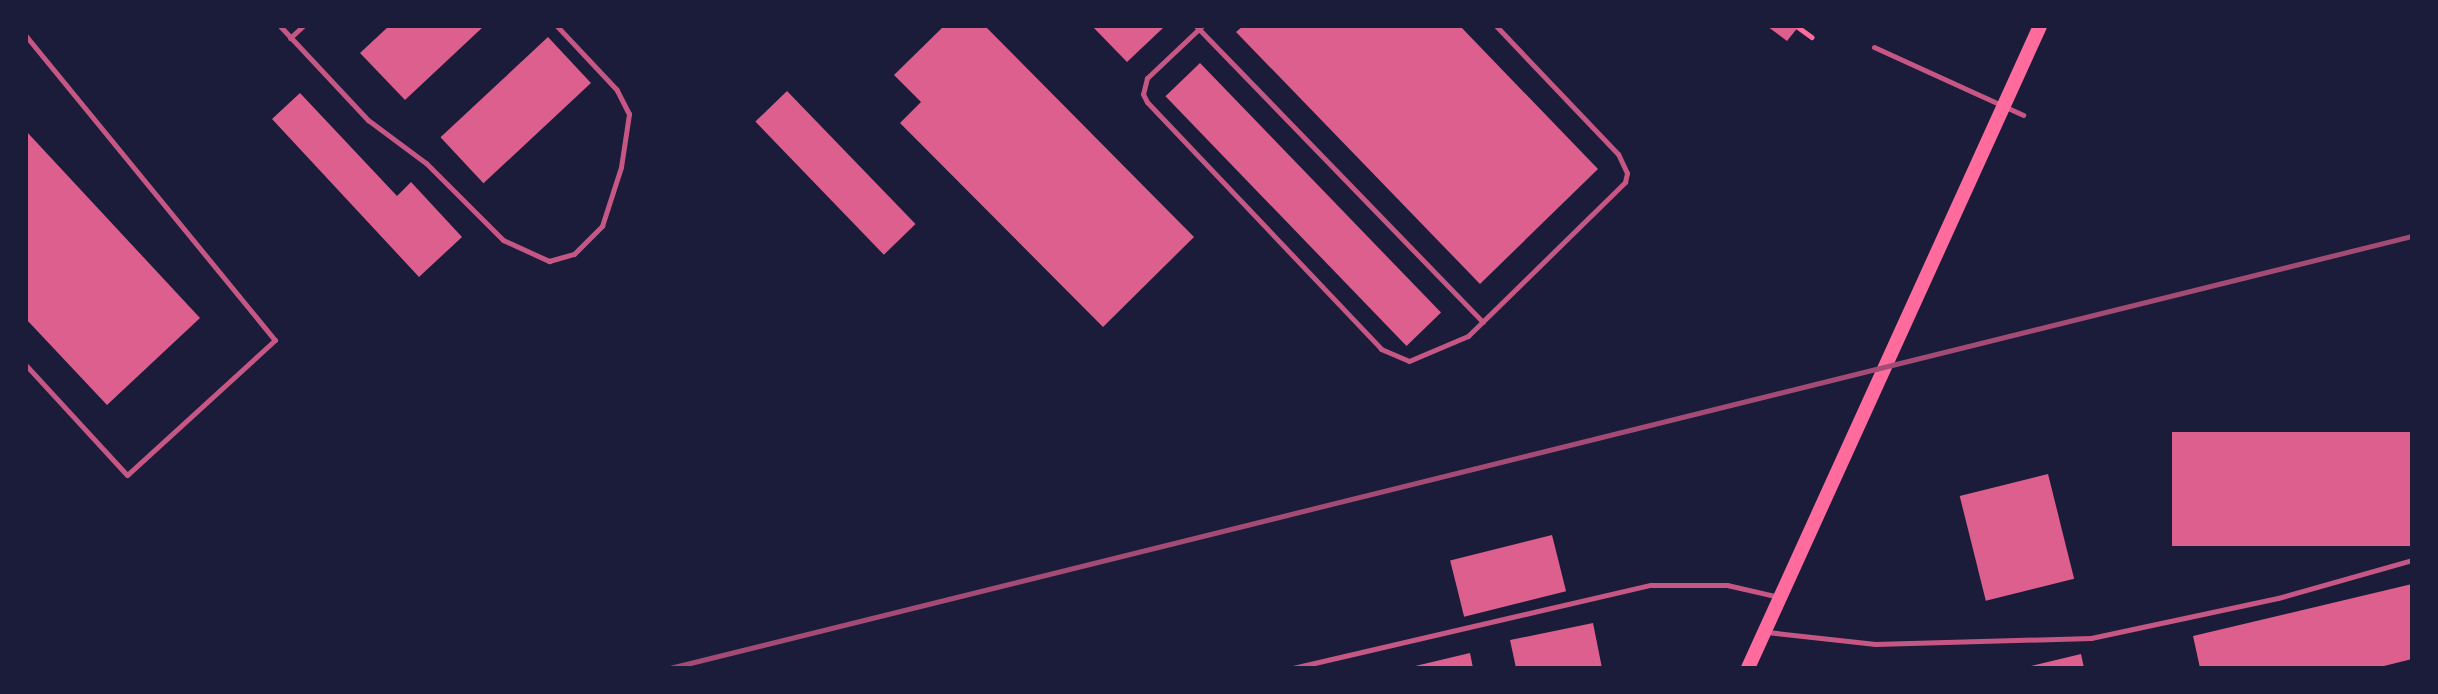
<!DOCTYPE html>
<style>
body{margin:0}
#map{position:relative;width:2438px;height:694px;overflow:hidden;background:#1b1b3a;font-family:Figtree,sans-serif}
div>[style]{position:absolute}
.building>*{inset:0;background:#dd5f8e;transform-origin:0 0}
.path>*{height:4.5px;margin:-2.25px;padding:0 2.25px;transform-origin:2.25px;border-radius:2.25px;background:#ff6b9d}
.service>*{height:5px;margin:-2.5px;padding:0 2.5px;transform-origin:2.5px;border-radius:2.5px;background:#c65784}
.secondary>*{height:14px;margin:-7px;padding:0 7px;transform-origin:7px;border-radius:7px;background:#ff6b9d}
.rail>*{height:5px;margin:-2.5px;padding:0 2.5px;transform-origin:2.5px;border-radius:2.5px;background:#a44b75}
span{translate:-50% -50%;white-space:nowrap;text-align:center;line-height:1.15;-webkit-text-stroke:5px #1b1b3a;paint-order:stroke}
.frame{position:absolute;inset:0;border:28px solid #1b1b3a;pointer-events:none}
</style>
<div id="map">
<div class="building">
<div style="clip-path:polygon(389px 26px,484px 26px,405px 100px,360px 53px)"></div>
<div style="clip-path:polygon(944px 26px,985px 26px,1194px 237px,1103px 327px,900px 123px,921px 102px,894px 75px)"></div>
<div style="clip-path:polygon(1092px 26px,1161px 26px,1163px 28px,1127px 62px)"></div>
<div style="clip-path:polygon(1243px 26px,1460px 26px,1598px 169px,1480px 284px,1236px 32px)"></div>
<div style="clip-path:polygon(1767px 26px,1799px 26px,1787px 41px)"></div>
<div style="left:548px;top:37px;width:63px;height:147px;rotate:47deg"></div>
<div style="left:1200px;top:63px;width:347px;height:48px;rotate:46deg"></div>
<div style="left:787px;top:91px;width:185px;height:44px;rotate:46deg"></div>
<div style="clip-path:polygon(300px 93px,397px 196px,411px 182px,462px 237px,419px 277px,272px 119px)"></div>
<div style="clip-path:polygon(26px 131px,200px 318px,107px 405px,26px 319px)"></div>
<div style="left:2412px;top:432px;width:114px;height:240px;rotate:90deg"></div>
<div style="left:2048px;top:474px;width:108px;height:91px;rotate:76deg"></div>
<div style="left:1552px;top:535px;width:58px;height:105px;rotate:76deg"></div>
<div style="clip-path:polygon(2412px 584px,2412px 659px,2376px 668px,2200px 668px,2193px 636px)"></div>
<div style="clip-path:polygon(1593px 623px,1602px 668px,1516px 668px,1510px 640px)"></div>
<div style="clip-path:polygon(1470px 653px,1473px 668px,1411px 668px,1411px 667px)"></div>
<div style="clip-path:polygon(2081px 654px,2084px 668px,2027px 668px,2027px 667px)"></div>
</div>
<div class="path">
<div style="left:1798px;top:27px;width:17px;rotate:36deg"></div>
</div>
<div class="service">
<div style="left:280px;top:26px;width:129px;rotate:46.9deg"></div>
<div style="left:368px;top:120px;width:72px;rotate:36.6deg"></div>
<div style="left:426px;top:163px;width:109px;rotate:45deg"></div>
<div style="left:503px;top:240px;width:51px;rotate:24.5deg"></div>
<div style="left:549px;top:261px;width:26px;rotate:-16deg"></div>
<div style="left:574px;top:254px;width:40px;rotate:-45deg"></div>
<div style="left:602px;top:226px;width:62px;rotate:-72.1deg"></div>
<div style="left:621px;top:167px;width:54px;rotate:-81.4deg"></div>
<div style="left:629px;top:114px;width:27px;rotate:-117deg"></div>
<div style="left:617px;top:90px;width:88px;rotate:-133.2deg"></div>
<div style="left:1196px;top:26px;width:412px;rotate:45.9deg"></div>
<div style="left:1202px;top:26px;width:76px;rotate:136.6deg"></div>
<div style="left:1147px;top:78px;width:16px;rotate:104deg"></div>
<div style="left:1143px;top:94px;width:9px;rotate:63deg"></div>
<div style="left:1147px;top:102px;width:340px;rotate:46.5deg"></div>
<div style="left:1381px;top:349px;width:30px;rotate:23deg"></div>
<div style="left:1409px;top:361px;width:64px;rotate:-23deg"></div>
<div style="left:1468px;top:336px;width:220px;rotate:-44.4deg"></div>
<div style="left:1625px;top:182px;width:9px;rotate:-77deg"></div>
<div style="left:1627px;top:173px;width:21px;rotate:-115deg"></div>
<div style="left:1618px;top:154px;width:177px;rotate:-133.6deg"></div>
<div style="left:26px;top:36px;width:393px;rotate:50.7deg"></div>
<div style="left:275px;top:340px;width:200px;rotate:137.6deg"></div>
<div style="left:127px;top:475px;width:149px;rotate:-132.6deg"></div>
<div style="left:290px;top:38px;width:18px;rotate:-43deg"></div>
<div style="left:1874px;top:47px;width:164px;rotate:24.5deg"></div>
<div style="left:1767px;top:632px;width:109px;rotate:6.3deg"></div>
<div style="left:1875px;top:644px;width:216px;rotate:-1.6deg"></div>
<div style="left:2091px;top:638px;width:191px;rotate:-12.1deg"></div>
<div style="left:2278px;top:598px;width:139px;rotate:-15.8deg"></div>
<div style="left:1293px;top:668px;width:367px;rotate:-13.1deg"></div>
<div style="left:1651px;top:585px;width:76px"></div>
<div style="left:1727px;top:585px;width:53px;rotate:13deg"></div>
</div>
<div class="secondary">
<div style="left:1748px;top:668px;width:705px;rotate:-65.54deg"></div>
</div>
<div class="rail">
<div style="left:670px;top:668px;width:1795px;rotate:-13.93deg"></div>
</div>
<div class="frame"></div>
</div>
